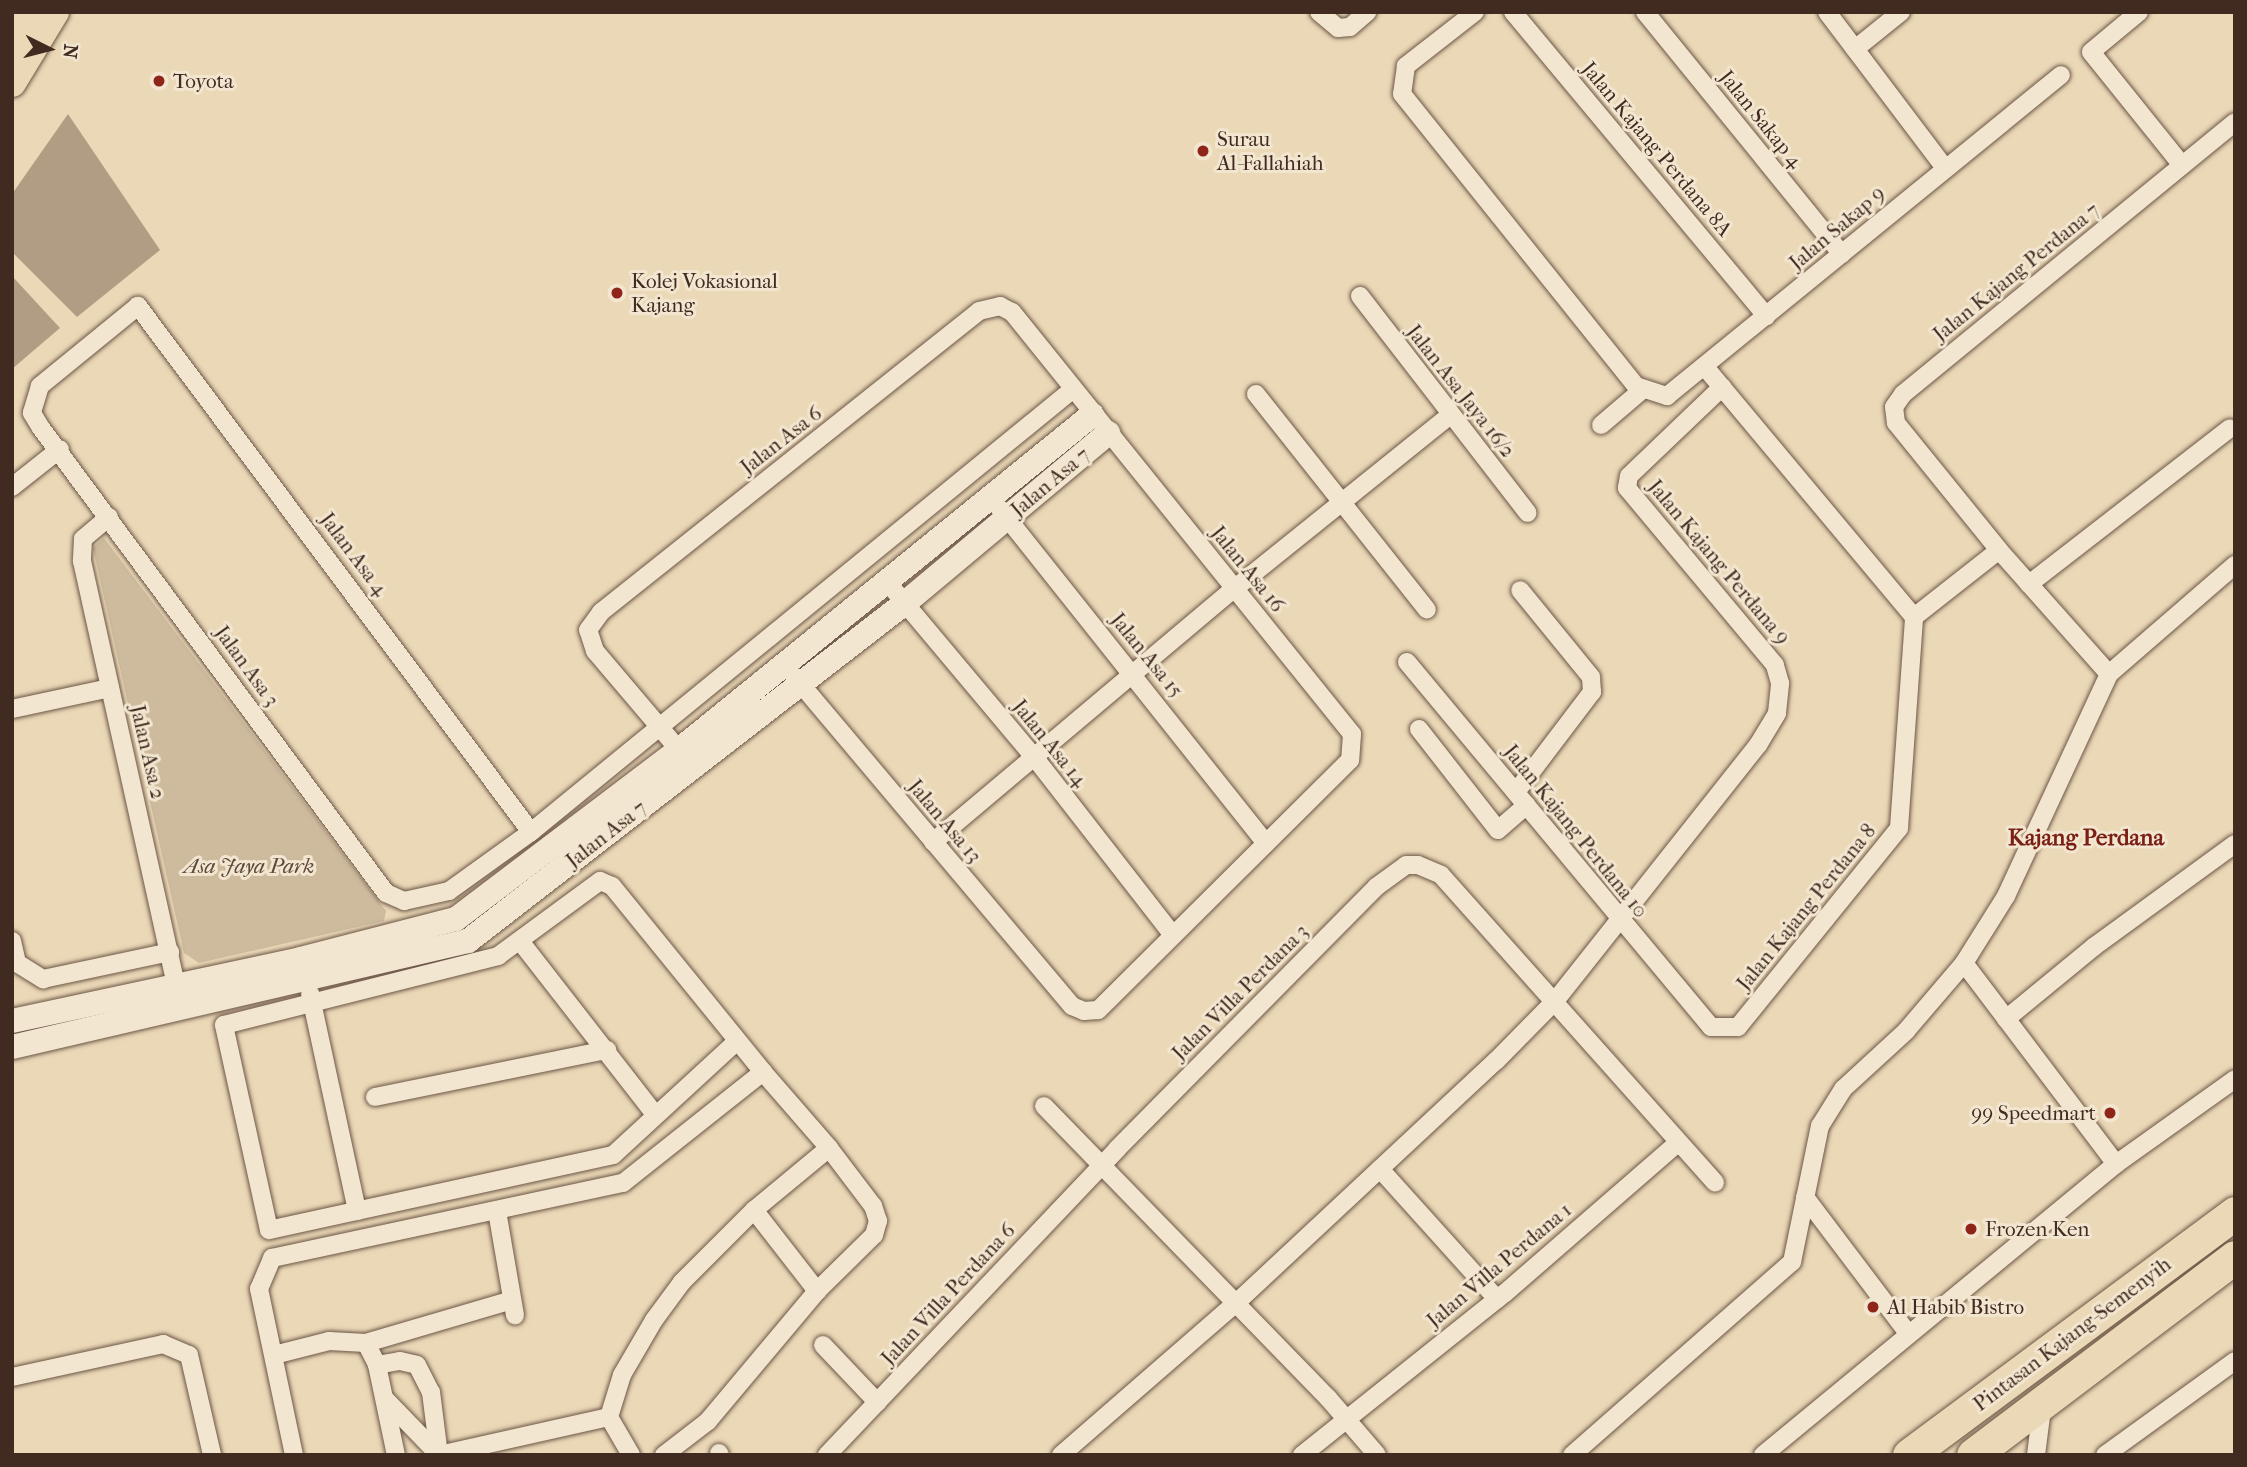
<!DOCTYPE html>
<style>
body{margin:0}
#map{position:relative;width:2247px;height:1467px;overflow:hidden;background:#ebd8b7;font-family:"IM FELL French Canon",serif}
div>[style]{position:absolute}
.green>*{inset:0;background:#cebb9e}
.water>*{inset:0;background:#b19d84}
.roads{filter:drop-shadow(0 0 2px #6c5646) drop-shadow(0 0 2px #6c5646)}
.street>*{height:18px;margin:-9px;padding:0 9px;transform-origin:9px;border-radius:9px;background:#f2e6d0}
.secondary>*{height:24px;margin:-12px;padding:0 12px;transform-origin:12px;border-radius:12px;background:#f2e6d0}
.primary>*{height:28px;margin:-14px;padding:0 14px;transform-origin:14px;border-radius:14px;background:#ebd8b7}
.highway>*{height:33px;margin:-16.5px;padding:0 16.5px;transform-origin:16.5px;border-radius:16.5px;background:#ebd8b7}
.dots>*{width:19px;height:19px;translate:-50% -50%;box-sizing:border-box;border:4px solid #f2e6d0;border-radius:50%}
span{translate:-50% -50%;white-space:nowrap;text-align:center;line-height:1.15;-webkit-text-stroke:6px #f2e6d0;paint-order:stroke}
.poi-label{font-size:21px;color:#412b21}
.left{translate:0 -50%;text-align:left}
.right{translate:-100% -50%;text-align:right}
.street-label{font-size:21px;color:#412b21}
.park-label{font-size:21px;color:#5d483a;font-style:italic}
.neighbourhood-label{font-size:23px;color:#7a1f14;font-weight:700}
.frame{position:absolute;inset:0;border:14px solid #412b21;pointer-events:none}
.north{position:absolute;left:14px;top:14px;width:70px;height:70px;-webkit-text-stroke:5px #f2e6d0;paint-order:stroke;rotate:96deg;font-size:19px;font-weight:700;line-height:28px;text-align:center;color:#412b21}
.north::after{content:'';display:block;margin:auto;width:24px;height:32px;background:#412b21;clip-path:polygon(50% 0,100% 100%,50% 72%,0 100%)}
</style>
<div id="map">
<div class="green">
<div style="clip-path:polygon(104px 538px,386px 911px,384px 921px,199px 963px,184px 953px,93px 548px)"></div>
</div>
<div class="water">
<div style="clip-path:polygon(68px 114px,160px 250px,77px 317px,12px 252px,12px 194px)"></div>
<div style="clip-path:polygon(12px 276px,60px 328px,12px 369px)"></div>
</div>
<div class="roads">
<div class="street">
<div style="left:1319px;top:12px;width:25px;rotate:40deg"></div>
<div style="left:1338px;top:28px;width:12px;rotate:-5deg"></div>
<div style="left:1350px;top:27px;width:23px;rotate:-41deg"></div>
<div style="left:1475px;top:12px;width:88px;rotate:142deg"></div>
<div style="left:1406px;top:66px;width:28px;rotate:98deg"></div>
<div style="left:1402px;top:94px;width:374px;rotate:51.3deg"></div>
<div style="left:1636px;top:386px;width:33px;rotate:18deg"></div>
<div style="left:1667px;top:396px;width:508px;rotate:-39.17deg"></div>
<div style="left:1513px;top:12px;width:396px;rotate:50.2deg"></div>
<div style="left:1645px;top:12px;width:312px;rotate:50.9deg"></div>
<div style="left:1827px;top:12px;width:196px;rotate:52.9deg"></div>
<div style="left:2139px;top:12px;width:62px;rotate:140.2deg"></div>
<div style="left:2091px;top:52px;width:145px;rotate:51.2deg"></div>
<div style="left:1855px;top:49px;width:59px;rotate:-38.8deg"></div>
<div style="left:1360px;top:296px;width:274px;rotate:52.3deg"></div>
<div style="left:1256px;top:394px;width:275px;rotate:51.6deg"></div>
<div style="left:1601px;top:425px;width:54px;rotate:-40.5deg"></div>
<div style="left:12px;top:487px;width:61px;rotate:-38.4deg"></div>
<div style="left:1000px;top:509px;width:427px;rotate:51.5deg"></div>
<div style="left:109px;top:517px;width:34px;rotate:140deg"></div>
<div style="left:83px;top:539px;width:22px;rotate:93deg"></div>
<div style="left:82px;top:561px;width:444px;rotate:77.5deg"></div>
<div style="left:888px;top:583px;width:229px;rotate:50deg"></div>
<div style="left:1035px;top:758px;width:224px;rotate:52.1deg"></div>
<div style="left:2029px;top:584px;width:254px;rotate:-37.8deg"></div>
<div style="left:1914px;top:617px;width:108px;rotate:-38.2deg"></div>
<div style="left:1407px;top:662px;width:475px;rotate:50.2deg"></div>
<div style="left:1711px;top:1027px;width:27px"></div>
<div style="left:1738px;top:1027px;width:256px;rotate:-51deg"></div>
<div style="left:1899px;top:828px;width:212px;rotate:-85.9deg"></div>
<div style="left:1914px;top:617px;width:327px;rotate:-129.9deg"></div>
<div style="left:2109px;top:674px;width:166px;rotate:-131.6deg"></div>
<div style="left:1999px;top:550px;width:164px;rotate:-129deg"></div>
<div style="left:1896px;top:423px;width:16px;rotate:-97deg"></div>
<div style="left:1894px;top:407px;width:16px;rotate:-55deg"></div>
<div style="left:1903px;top:394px;width:429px;rotate:-39.3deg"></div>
<div style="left:12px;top:709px;width:100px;rotate:-12.1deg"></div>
<div style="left:1419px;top:729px;width:128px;rotate:52deg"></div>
<div style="left:1498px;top:830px;width:38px;rotate:-41deg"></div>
<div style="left:679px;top:750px;width:130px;rotate:-130.3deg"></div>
<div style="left:595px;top:651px;width:22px;rotate:-108deg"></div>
<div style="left:588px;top:630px;width:22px;rotate:-54deg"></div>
<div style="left:601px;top:612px;width:483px;rotate:-38.5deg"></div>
<div style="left:979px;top:311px;width:22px;rotate:-13deg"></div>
<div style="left:1000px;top:306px;width:13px;rotate:27deg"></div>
<div style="left:1012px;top:312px;width:542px;rotate:51.14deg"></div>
<div style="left:1352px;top:734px;width:26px;rotate:94deg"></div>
<div style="left:1350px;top:760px;width:355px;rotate:135.2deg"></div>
<div style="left:1098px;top:1010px;width:14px;rotate:176deg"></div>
<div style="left:1084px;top:1011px;width:13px;rotate:-157deg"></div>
<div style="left:1072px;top:1006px;width:431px;rotate:-130.1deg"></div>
<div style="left:1516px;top:792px;width:126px;rotate:-52.8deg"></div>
<div style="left:1592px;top:692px;width:15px;rotate:-94deg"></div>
<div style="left:1591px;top:677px;width:112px;rotate:-129.2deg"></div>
<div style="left:531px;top:832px;width:657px;rotate:-126.77deg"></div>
<div style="left:138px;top:306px;width:127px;rotate:140.8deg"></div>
<div style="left:40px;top:386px;width:28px;rotate:107deg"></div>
<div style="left:32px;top:413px;width:17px;rotate:59deg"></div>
<div style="left:41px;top:428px;width:579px;rotate:53.43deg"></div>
<div style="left:386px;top:893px;width:20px;rotate:24deg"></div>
<div style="left:404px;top:901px;width:46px;rotate:-12.5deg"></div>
<div style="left:449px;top:891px;width:101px;rotate:-35.7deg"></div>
<div style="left:531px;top:832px;width:699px;rotate:-39.25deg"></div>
<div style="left:933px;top:842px;width:395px;rotate:-40.1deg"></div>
<div style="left:1235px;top:588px;width:276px;rotate:-38.8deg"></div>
<div style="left:12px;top:941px;width:23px;rotate:77deg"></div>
<div style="left:17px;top:963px;width:31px;rotate:32deg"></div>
<div style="left:43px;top:979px;width:130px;rotate:-12deg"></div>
<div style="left:520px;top:941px;width:218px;rotate:52.1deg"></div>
<div style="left:1964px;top:963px;width:252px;rotate:52.9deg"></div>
<div style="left:310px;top:993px;width:223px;rotate:77.8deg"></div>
<div style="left:2006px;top:1019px;width:115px;rotate:-39.4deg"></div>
<div style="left:2095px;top:946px;width:173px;rotate:-36.1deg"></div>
<div style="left:736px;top:1042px;width:167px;rotate:137.4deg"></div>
<div style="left:613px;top:1155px;width:352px;rotate:167.7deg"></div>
<div style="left:269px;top:1230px;width:210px;rotate:-102.4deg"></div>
<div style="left:224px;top:1025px;width:283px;rotate:-14.1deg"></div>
<div style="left:498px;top:956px;width:127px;rotate:-36.3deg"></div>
<div style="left:600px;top:881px;width:13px;rotate:23deg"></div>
<div style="left:612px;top:886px;width:240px;rotate:50.9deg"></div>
<div style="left:375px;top:1097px;width:237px;rotate:-11.5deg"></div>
<div style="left:1044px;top:1106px;width:407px;rotate:45.8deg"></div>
<div style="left:1328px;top:1398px;width:75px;rotate:49.3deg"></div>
<div style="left:1380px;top:1169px;width:175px;rotate:48deg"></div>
<div style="left:1805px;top:1197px;width:171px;rotate:52.9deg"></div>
<div style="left:754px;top:1210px;width:103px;rotate:52.1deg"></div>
<div style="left:497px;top:1211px;width:106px;rotate:80.2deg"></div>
<div style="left:366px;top:1343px;width:152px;rotate:-16.4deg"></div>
<div style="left:823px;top:1345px;width:79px;rotate:46.5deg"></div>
<div style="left:274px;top:1355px;width:57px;rotate:-14.3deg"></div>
<div style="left:329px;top:1341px;width:37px;rotate:3deg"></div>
<div style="left:366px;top:1343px;width:25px;rotate:63deg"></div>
<div style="left:377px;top:1365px;width:92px;rotate:78.1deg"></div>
<div style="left:377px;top:1365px;width:23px;rotate:-10deg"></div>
<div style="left:400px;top:1361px;width:17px;rotate:13deg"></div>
<div style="left:417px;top:1365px;width:30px;rotate:63deg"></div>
<div style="left:431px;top:1392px;width:64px;rotate:82.8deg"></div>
<div style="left:12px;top:1377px;width:155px;rotate:-12.3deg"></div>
<div style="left:163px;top:1344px;width:28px;rotate:23deg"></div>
<div style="left:189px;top:1355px;width:103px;rotate:77deg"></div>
<div style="left:385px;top:1399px;width:78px;rotate:46deg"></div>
<div style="left:439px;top:1455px;width:174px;rotate:-12.6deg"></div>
<div style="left:719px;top:1453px;width:2px;rotate:63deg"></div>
<div style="left:294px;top:1455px;width:170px;rotate:-101.9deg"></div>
<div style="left:259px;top:1289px;width:34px;rotate:-67deg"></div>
<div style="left:272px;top:1258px;width:359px;rotate:-12.1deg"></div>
<div style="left:623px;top:1183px;width:179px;rotate:-38.4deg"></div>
<div style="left:763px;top:1072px;width:101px;rotate:49deg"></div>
<div style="left:829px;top:1148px;width:97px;rotate:140.4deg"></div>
<div style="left:754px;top:1210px;width:102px;rotate:135deg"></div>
<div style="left:682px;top:1282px;width:47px;rotate:126.4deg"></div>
<div style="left:654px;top:1320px;width:64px;rotate:120.2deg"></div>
<div style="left:622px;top:1375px;width:44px;rotate:107.2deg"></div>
<div style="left:609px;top:1417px;width:44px;rotate:59.9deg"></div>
<div style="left:664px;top:1455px;width:56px;rotate:-37.7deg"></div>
<div style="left:708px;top:1421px;width:170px;rotate:-50deg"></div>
<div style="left:817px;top:1291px;width:80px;rotate:-44.5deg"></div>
<div style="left:874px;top:1235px;width:15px;rotate:-74deg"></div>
<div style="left:878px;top:1221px;width:16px;rotate:-108deg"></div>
<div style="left:873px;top:1206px;width:73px;rotate:-127.2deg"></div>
<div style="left:827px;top:1455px;width:422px;rotate:-46.5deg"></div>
<div style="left:1117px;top:1149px;width:368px;rotate:-45.3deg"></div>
<div style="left:1376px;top:887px;width:37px;rotate:-36deg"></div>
<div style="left:1406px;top:865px;width:12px"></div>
<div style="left:1418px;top:865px;width:25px;rotate:23deg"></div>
<div style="left:1441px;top:875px;width:412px;rotate:48.3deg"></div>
<div style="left:1061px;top:1455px;width:230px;rotate:-41deg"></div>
<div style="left:1235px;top:1304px;width:357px;rotate:-43deg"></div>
<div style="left:1496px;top:1061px;width:84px;rotate:-45.5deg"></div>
<div style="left:1555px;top:1001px;width:327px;rotate:-51.6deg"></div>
<div style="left:1758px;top:745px;width:37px;rotate:-59deg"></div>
<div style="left:1777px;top:713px;width:30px;rotate:-84deg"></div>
<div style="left:1780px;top:683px;width:19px;rotate:-106deg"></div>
<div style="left:1775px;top:665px;width:231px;rotate:-129.9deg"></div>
<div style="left:1627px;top:488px;width:12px;rotate:-81deg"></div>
<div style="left:1629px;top:476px;width:129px;rotate:-43.7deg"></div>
<div style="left:1302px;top:1455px;width:260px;rotate:-38.6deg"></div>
<div style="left:1505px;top:1293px;width:230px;rotate:-41deg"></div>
<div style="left:1572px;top:1455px;width:293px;rotate:-41.3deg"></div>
<div style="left:1792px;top:1262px;width:139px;rotate:-78.4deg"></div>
<div style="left:1820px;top:1126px;width:44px;rotate:-58.1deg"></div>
<div style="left:1843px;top:1089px;width:86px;rotate:-42.6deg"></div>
<div style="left:1906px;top:1031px;width:89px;rotate:-49.5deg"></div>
<div style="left:1964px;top:963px;width:79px;rotate:-57.9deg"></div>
<div style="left:2006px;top:896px;width:245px;rotate:-65.1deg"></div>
<div style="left:2109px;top:674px;width:167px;rotate:-40.9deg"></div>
<div style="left:1763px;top:1455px;width:457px;rotate:-39.5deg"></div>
<div style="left:2116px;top:1164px;width:146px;rotate:-35.5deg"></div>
<div style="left:2036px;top:1455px;width:47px;rotate:-82.7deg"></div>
<div style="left:2105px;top:1455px;width:160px;rotate:-35.9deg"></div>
</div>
<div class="secondary">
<div style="left:12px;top:1021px;width:295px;rotate:-12.1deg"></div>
<div style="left:300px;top:959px;width:161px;rotate:-14.4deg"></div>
<div style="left:456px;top:919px;width:280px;rotate:-37.2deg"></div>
<div style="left:679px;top:750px;width:532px;rotate:-39.05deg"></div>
<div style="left:12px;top:1047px;width:468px;rotate:-13.1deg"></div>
<div style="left:468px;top:941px;width:552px;rotate:-37.72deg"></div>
<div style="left:905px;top:603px;width:265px;rotate:-39.9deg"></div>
</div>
<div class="primary">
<div style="left:26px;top:58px;width:46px;rotate:-88.8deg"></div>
<div style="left:12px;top:83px;width:83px;rotate:-58.8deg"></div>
</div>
<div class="highway">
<div style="left:1909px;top:1455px;width:406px;rotate:-36.6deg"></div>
<div style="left:1973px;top:1455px;width:328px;rotate:-37.1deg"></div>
</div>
</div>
<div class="dots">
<div style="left:159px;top:81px;background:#8f2418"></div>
<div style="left:1203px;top:151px;background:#8f2418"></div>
<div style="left:617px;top:293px;background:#8f2418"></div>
<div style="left:2110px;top:1113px;background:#8f2418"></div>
<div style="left:1971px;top:1229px;background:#8f2418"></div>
<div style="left:1873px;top:1307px;background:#8f2418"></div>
</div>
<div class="poi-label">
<span class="left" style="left:173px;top:81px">Toyota</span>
<span class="left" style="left:1217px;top:151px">Surau<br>Al-Fallahiah</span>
<span class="left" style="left:631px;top:293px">Kolej Vokasional<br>Kajang</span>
<span class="right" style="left:2096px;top:1113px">99 Speedmart</span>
<span class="left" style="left:1985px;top:1229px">Frozen Ken</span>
<span class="left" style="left:1887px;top:1307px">Al Habib Bistro</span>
</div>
<div class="street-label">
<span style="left:1761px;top:119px;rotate:51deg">Jalan Sakap 4</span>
<span style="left:1657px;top:149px;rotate:50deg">Jalan Kajang Perdana 8A</span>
<span style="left:1837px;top:228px;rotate:-40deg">Jalan Sakap 9</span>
<span style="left:2016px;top:272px;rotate:-39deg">Jalan Kajang Perdana 7</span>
<span style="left:1461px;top:391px;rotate:52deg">Jalan Asa Jaya 16/2</span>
<span style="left:781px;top:440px;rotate:-38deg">Jalan Asa 6</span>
<span style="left:1050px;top:482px;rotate:-40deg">Jalan Asa 7</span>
<span style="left:354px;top:554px;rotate:53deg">Jalan Asa 4</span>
<span style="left:1719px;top:562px;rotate:50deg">Jalan Kajang Perdana 9</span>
<span style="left:1248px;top:569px;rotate:51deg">Jalan Asa 16</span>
<span style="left:1147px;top:655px;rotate:51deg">Jalan Asa 15</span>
<span style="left:247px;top:666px;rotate:54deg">Jalan Asa 3</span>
<span style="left:1050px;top:743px;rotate:51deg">Jalan Asa 14</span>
<span style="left:148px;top:752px;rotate:77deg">Jalan Asa 2</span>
<span style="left:945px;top:821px;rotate:50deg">Jalan Asa 13</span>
<span style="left:1576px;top:831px;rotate:51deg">Jalan Kajang Perdana 10</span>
<span style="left:606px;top:834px;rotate:-38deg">Jalan Asa 7</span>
<span style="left:1806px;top:907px;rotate:-51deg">Jalan Kajang Perdana 8</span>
<span style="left:1240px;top:992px;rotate:-45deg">Jalan Villa Perdana 3</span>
<span style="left:1499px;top:1265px;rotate:-40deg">Jalan Villa Perdana 1</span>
<span style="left:948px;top:1294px;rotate:-47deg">Jalan Villa Perdana 6</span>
<span style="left:2072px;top:1334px;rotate:-37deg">Pintasan Kajang-Semenyih</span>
</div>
<div class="park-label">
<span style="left:249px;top:866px">Asa Jaya Park</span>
</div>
<div class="neighbourhood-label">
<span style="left:2086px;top:838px">Kajang Perdana</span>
</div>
<div class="frame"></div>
<div class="north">N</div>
</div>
